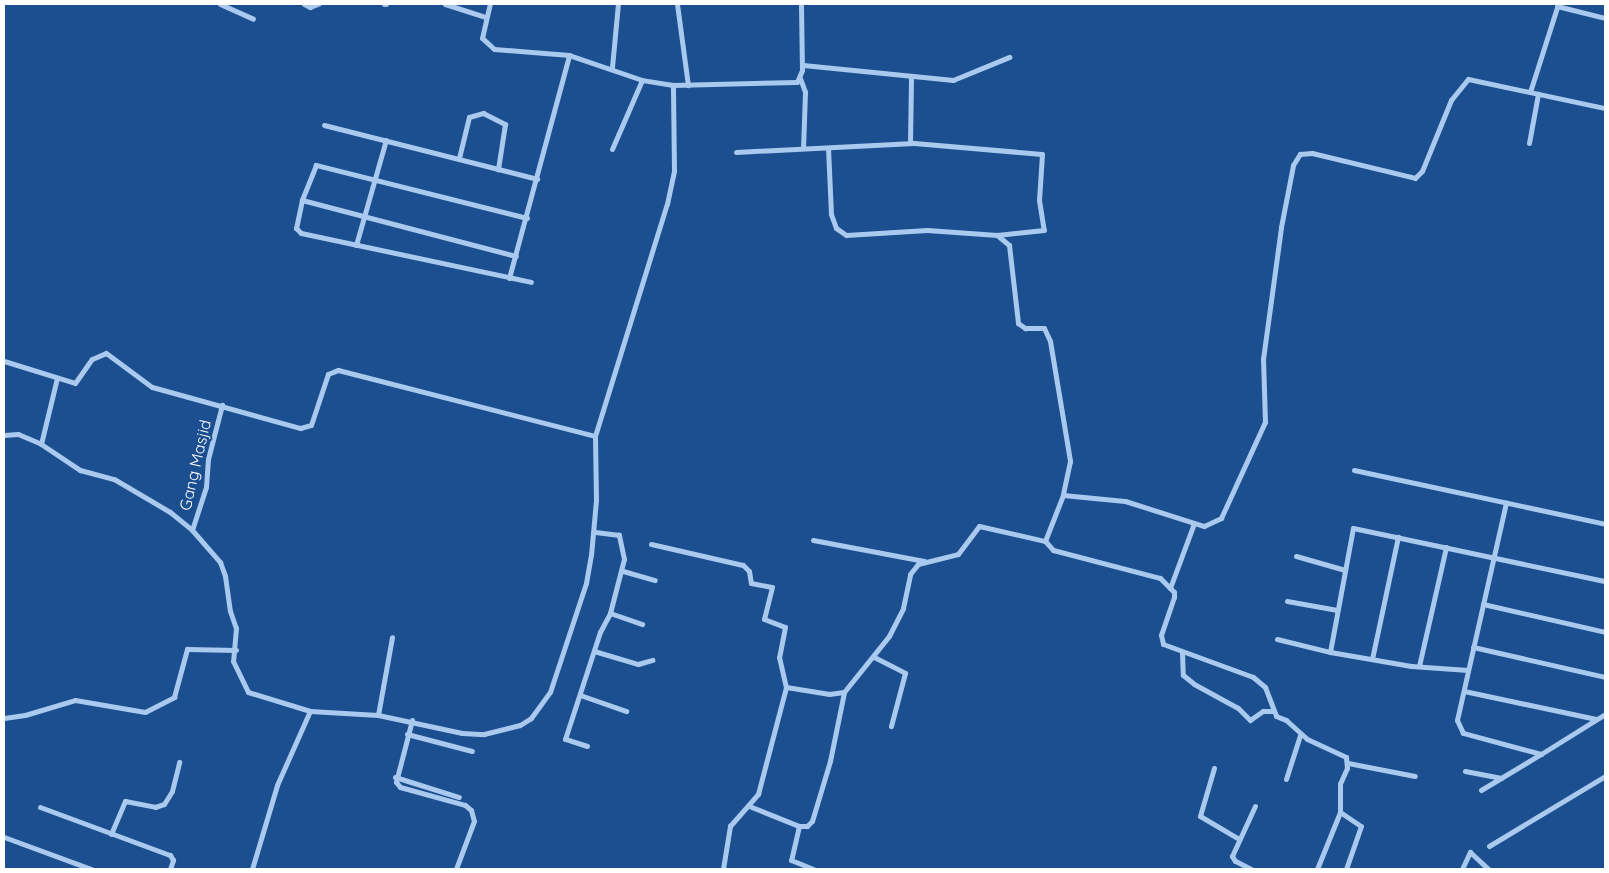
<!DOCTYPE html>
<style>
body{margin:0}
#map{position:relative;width:1609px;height:873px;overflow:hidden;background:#1b4f8f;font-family:Quicksand,sans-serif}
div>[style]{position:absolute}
.street>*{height:5px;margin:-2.5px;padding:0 2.5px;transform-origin:2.5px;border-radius:2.5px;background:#a9c9ee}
span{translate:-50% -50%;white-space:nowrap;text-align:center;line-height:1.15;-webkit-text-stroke:4px #1b4f8f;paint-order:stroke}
.street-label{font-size:16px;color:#fff}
.frame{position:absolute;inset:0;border:5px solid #fff;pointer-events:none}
</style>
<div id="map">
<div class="street">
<div style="left:220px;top:4px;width:36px;rotate:24deg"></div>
<div style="left:304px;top:4px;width:7px;rotate:27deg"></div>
<div style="left:310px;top:7px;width:9px;rotate:-21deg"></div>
<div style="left:384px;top:4px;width:2px"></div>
<div style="left:445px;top:4px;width:42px;rotate:18deg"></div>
<div style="left:677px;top:4px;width:82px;rotate:82.3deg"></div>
<div style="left:1557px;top:6px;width:49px;rotate:14deg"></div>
<div style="left:803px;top:65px;width:151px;rotate:5.7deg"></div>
<div style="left:953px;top:80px;width:61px;rotate:-22.3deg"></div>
<div style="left:612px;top:67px;width:63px;rotate:-84.6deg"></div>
<div style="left:800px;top:78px;width:15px;rotate:70deg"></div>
<div style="left:805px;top:92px;width:56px;rotate:92deg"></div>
<div style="left:673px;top:85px;width:124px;rotate:-1.4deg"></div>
<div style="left:797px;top:82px;width:13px;rotate:-67deg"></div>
<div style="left:802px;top:70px;width:66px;rotate:-90.9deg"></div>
<div style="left:1530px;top:92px;width:92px;rotate:-72.3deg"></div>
<div style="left:324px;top:125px;width:220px;rotate:14.2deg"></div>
<div style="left:910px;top:143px;width:65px;rotate:-89.1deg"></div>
<div style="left:1529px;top:143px;width:50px;rotate:-79.6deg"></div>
<div style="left:612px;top:149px;width:75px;rotate:-66.5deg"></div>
<div style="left:736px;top:152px;width:178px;rotate:-2.9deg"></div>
<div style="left:914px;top:143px;width:128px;rotate:4.9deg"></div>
<div style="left:1042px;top:154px;width:46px;rotate:93.7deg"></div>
<div style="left:1039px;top:200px;width:30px;rotate:81deg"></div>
<div style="left:1044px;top:230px;width:47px;rotate:173.9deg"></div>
<div style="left:997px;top:235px;width:70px;rotate:-175.9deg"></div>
<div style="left:927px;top:230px;width:81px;rotate:176.5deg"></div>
<div style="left:846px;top:235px;width:12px;rotate:-145deg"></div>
<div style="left:836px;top:228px;width:15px;rotate:-110deg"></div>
<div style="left:831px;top:214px;width:65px;rotate:-92.6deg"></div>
<div style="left:459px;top:158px;width:42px;rotate:-76.3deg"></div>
<div style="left:469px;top:117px;width:15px;rotate:-16deg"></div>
<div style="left:483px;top:113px;width:25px;rotate:27deg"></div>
<div style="left:505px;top:124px;width:46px;rotate:98.8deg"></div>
<div style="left:302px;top:200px;width:221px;rotate:14.7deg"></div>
<div style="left:527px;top:218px;width:218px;rotate:-165.9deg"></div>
<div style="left:316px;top:165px;width:38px;rotate:112deg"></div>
<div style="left:302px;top:200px;width:29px;rotate:102deg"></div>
<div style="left:296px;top:228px;width:7px;rotate:45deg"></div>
<div style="left:301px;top:233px;width:235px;rotate:12deg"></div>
<div style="left:997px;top:235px;width:16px;rotate:40deg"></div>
<div style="left:1009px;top:245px;width:79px;rotate:83.4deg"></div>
<div style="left:1018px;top:323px;width:9px;rotate:36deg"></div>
<div style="left:1025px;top:328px;width:19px"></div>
<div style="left:1044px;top:328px;width:14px;rotate:65deg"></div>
<div style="left:1050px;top:341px;width:122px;rotate:80.5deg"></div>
<div style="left:1070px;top:461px;width:35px;rotate:102deg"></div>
<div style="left:356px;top:245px;width:109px;rotate:-74.1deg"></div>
<div style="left:509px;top:278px;width:231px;rotate:-74.9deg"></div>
<div style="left:4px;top:361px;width:74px;rotate:17.2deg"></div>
<div style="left:75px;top:383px;width:29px;rotate:-55deg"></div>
<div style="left:92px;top:359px;width:15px;rotate:-23deg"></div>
<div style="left:106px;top:353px;width:57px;rotate:36.5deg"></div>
<div style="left:152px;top:387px;width:154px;rotate:15.5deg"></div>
<div style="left:300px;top:428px;width:11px;rotate:-15deg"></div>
<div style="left:311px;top:425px;width:54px;rotate:-71.6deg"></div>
<div style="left:328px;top:374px;width:11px;rotate:-22deg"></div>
<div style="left:338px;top:370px;width:265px;rotate:14.4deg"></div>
<div style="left:595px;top:436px;width:243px;rotate:-72.8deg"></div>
<div style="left:667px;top:204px;width:34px;rotate:-78deg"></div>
<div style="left:674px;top:171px;width:86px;rotate:-90.7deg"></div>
<div style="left:673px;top:85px;width:31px;rotate:-171deg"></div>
<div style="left:642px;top:80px;width:77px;rotate:-161.1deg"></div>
<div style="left:569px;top:55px;width:75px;rotate:-175.4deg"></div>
<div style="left:494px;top:49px;width:16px;rotate:-137deg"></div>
<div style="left:482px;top:38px;width:35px;rotate:-77deg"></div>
<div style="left:4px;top:435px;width:14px;rotate:-4deg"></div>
<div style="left:18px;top:434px;width:25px;rotate:23deg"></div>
<div style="left:41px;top:444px;width:47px;rotate:33.7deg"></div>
<div style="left:80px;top:470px;width:35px;rotate:15deg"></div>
<div style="left:114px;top:479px;width:65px;rotate:30.5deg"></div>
<div style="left:170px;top:512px;width:28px;rotate:39deg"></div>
<div style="left:192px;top:530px;width:43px;rotate:48.8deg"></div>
<div style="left:220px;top:562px;width:15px;rotate:70deg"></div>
<div style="left:225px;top:576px;width:35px;rotate:82deg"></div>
<div style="left:230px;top:611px;width:18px;rotate:71deg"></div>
<div style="left:236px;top:628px;width:33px;rotate:95deg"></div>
<div style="left:233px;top:661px;width:34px;rotate:64deg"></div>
<div style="left:248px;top:692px;width:65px;rotate:17deg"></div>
<div style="left:310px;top:711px;width:68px;rotate:3.4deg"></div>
<div style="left:378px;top:715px;width:86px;rotate:12.1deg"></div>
<div style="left:462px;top:733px;width:22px;rotate:3deg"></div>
<div style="left:484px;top:734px;width:37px;rotate:-14deg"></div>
<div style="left:520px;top:725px;width:13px;rotate:-32deg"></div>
<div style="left:531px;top:718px;width:32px;rotate:-54deg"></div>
<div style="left:550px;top:692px;width:115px;rotate:-71.7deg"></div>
<div style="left:586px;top:583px;width:28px;rotate:-80deg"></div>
<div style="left:591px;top:555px;width:55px;rotate:-84.8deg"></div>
<div style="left:596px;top:500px;width:64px;rotate:-90.9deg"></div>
<div style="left:41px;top:444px;width:68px;rotate:-76.4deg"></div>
<div style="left:1354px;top:470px;width:257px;rotate:12.1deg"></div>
<div style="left:192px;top:530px;width:45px;rotate:-72deg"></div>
<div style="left:206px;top:487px;width:28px;rotate:-86deg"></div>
<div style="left:208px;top:459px;width:56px;rotate:-75.5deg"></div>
<div style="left:813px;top:540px;width:113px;rotate:10.7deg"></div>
<div style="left:1045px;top:541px;width:12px;rotate:48deg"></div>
<div style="left:1053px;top:550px;width:111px;rotate:14.7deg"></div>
<div style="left:1160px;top:578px;width:20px;rotate:45deg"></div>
<div style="left:1174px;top:592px;width:5px;rotate:90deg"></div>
<div style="left:1174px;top:597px;width:40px;rotate:108.9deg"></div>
<div style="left:1161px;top:635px;width:9px;rotate:77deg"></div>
<div style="left:1163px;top:644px;width:96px;rotate:20.1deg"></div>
<div style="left:1253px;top:677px;width:16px;rotate:40deg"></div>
<div style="left:1265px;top:687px;width:31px;rotate:69deg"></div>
<div style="left:1276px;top:716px;width:11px;rotate:22deg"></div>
<div style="left:1286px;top:720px;width:28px;rotate:42deg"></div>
<div style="left:1307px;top:739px;width:43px;rotate:24.8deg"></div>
<div style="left:1346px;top:757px;width:11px;rotate:85deg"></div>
<div style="left:1347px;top:768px;width:17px;rotate:114deg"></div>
<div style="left:1340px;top:784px;width:28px;rotate:90deg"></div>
<div style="left:1340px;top:812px;width:25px;rotate:34deg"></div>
<div style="left:1361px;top:826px;width:46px;rotate:109.2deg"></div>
<div style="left:651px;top:544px;width:94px;rotate:12.9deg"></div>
<div style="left:743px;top:565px;width:8px;rotate:45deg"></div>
<div style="left:749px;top:571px;width:12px;rotate:81deg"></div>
<div style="left:751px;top:583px;width:21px;rotate:11deg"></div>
<div style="left:772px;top:587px;width:33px;rotate:104deg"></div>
<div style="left:764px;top:619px;width:22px;rotate:21deg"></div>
<div style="left:785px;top:627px;width:31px;rotate:101deg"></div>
<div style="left:779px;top:657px;width:31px;rotate:77deg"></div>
<div style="left:1296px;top:556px;width:51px;rotate:15.9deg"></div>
<div style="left:623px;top:571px;width:33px;rotate:16deg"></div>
<div style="left:1170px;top:588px;width:69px;rotate:-69.7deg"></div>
<div style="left:1287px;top:601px;width:51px;rotate:10.2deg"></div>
<div style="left:1483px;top:604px;width:125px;rotate:12.9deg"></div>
<div style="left:610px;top:613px;width:34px;rotate:19deg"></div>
<div style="left:1277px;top:639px;width:55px;rotate:13.8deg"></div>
<div style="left:1473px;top:647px;width:135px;rotate:12.8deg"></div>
<div style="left:594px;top:651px;width:46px;rotate:16.5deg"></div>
<div style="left:638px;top:664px;width:15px;rotate:-16deg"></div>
<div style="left:1182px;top:652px;width:23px;rotate:88deg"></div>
<div style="left:1183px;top:675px;width:14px;rotate:39deg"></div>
<div style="left:1194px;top:684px;width:50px;rotate:28.6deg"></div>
<div style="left:1238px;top:708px;width:17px;rotate:45deg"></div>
<div style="left:1250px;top:720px;width:16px;rotate:-35deg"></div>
<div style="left:1263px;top:711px;width:10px"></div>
<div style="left:874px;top:657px;width:35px;rotate:27deg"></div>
<div style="left:905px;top:673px;width:55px;rotate:104.8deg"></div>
<div style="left:1372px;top:659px;width:125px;rotate:-78deg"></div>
<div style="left:1419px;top:666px;width:122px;rotate:-77.2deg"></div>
<div style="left:1468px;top:670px;width:57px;rotate:-176deg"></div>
<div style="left:1411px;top:666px;width:82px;rotate:-170.2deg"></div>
<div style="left:1330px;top:652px;width:126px;rotate:-79.5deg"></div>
<div style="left:1353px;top:528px;width:258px;rotate:11.9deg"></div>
<div style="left:1464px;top:691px;width:135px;rotate:12deg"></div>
<div style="left:580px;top:695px;width:49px;rotate:19.2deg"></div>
<div style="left:378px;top:715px;width:79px;rotate:-79.8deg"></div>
<div style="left:4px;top:718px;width:21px;rotate:-8deg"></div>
<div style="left:25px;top:715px;width:52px;rotate:-16.7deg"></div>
<div style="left:75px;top:700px;width:71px;rotate:9.7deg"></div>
<div style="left:145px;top:712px;width:33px;rotate:-27deg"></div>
<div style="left:174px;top:697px;width:50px;rotate:-74.8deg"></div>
<div style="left:187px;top:649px;width:49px;rotate:1.2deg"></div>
<div style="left:412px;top:720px;width:64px;rotate:104.5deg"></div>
<div style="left:396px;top:782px;width:6px;rotate:51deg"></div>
<div style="left:400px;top:787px;width:67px;rotate:15.5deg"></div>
<div style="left:465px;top:805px;width:8px;rotate:40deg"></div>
<div style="left:471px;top:810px;width:11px;rotate:75deg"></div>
<div style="left:474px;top:821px;width:51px;rotate:110.6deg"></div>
<div style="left:407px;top:734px;width:67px;rotate:14.7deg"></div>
<div style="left:587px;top:746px;width:23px;rotate:-162deg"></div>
<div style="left:565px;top:739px;width:113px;rotate:-71.9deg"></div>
<div style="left:600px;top:632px;width:21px;rotate:-62deg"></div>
<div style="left:610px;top:613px;width:56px;rotate:-75.5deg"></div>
<div style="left:624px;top:559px;width:25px;rotate:-102deg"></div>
<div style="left:619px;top:535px;width:26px;rotate:-173deg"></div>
<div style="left:1541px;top:754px;width:75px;rotate:-32deg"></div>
<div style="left:1348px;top:763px;width:68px;rotate:11deg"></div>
<div style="left:1214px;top:768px;width:50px;rotate:106.3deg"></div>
<div style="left:1200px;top:816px;width:45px;rotate:30.5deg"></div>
<div style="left:1465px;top:771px;width:37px;rotate:11deg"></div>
<div style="left:395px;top:777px;width:67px;rotate:17.4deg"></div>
<div style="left:1286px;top:779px;width:46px;rotate:-72.3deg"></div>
<div style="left:1481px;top:790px;width:70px;rotate:-31deg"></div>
<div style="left:1541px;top:754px;width:81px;rotate:-164.9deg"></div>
<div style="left:1463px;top:733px;width:14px;rotate:-115deg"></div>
<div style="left:1457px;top:720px;width:223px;rotate:-77.3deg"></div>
<div style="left:749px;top:806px;width:54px;rotate:21.8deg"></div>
<div style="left:799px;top:826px;width:35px;rotate:103deg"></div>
<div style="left:791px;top:860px;width:24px;rotate:22deg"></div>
<div style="left:40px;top:807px;width:139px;rotate:20.3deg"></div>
<div style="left:170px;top:855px;width:6px;rotate:59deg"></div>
<div style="left:173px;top:860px;width:9px;rotate:108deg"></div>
<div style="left:799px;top:826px;width:8px"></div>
<div style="left:807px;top:826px;width:7px;rotate:-45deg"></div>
<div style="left:812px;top:821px;width:63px;rotate:-73.3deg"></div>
<div style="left:830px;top:761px;width:70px;rotate:-78.5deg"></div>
<div style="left:111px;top:834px;width:36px;rotate:-67deg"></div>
<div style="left:125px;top:801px;width:31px;rotate:11deg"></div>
<div style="left:155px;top:807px;width:9px;rotate:-18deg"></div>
<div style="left:164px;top:804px;width:15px;rotate:-58deg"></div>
<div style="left:172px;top:791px;width:30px;rotate:-76deg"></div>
<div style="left:4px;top:837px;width:93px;rotate:20.2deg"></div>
<div style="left:1489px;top:846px;width:135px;rotate:-31.1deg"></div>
<div style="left:252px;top:869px;width:88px;rotate:-73.4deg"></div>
<div style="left:277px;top:785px;width:81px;rotate:-66deg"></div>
<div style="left:723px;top:869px;width:44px;rotate:-80.8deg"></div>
<div style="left:730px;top:826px;width:43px;rotate:-48.8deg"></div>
<div style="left:758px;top:794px;width:111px;rotate:-75.3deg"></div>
<div style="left:786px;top:687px;width:44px;rotate:9.2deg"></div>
<div style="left:829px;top:694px;width:15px;rotate:-8deg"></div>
<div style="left:844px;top:692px;width:72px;rotate:-51.2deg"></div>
<div style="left:889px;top:636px;width:31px;rotate:-63deg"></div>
<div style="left:903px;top:608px;width:35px;rotate:-78deg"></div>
<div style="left:910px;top:574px;width:13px;rotate:-51deg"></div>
<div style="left:918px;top:564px;width:41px;rotate:-14deg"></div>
<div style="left:958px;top:554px;width:35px;rotate:-53deg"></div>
<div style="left:979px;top:526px;width:68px;rotate:12.8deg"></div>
<div style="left:1045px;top:541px;width:49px;rotate:-68.6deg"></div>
<div style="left:1063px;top:495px;width:62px;rotate:5.5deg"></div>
<div style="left:1125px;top:501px;width:83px;rotate:17.6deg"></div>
<div style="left:1204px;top:526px;width:19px;rotate:-25deg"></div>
<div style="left:1221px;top:518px;width:106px;rotate:-65.4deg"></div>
<div style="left:1265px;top:422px;width:63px;rotate:-91.8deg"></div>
<div style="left:1263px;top:359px;width:133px;rotate:-82.2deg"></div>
<div style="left:1281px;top:227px;width:63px;rotate:-79deg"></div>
<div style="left:1293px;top:165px;width:13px;rotate:-58deg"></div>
<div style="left:1300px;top:154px;width:12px;rotate:-5deg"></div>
<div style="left:1312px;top:153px;width:106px;rotate:13.6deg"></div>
<div style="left:1415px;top:178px;width:10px;rotate:-45deg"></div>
<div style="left:1422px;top:171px;width:77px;rotate:-67.8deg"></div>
<div style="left:1451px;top:100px;width:27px;rotate:-51deg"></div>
<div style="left:1468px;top:79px;width:140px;rotate:12deg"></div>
<div style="left:1251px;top:869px;width:18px;rotate:-153deg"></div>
<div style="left:1235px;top:861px;width:6px;rotate:-121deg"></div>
<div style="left:1232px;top:856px;width:55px;rotate:-65.3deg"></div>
<div style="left:1317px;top:869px;width:61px;rotate:-68deg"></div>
<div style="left:1462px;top:869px;width:19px;rotate:-65deg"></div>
<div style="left:1470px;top:852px;width:25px;rotate:43deg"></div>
</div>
<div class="street-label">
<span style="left:195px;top:465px;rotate:-77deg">Gang Masjid</span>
</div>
<div class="frame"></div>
</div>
